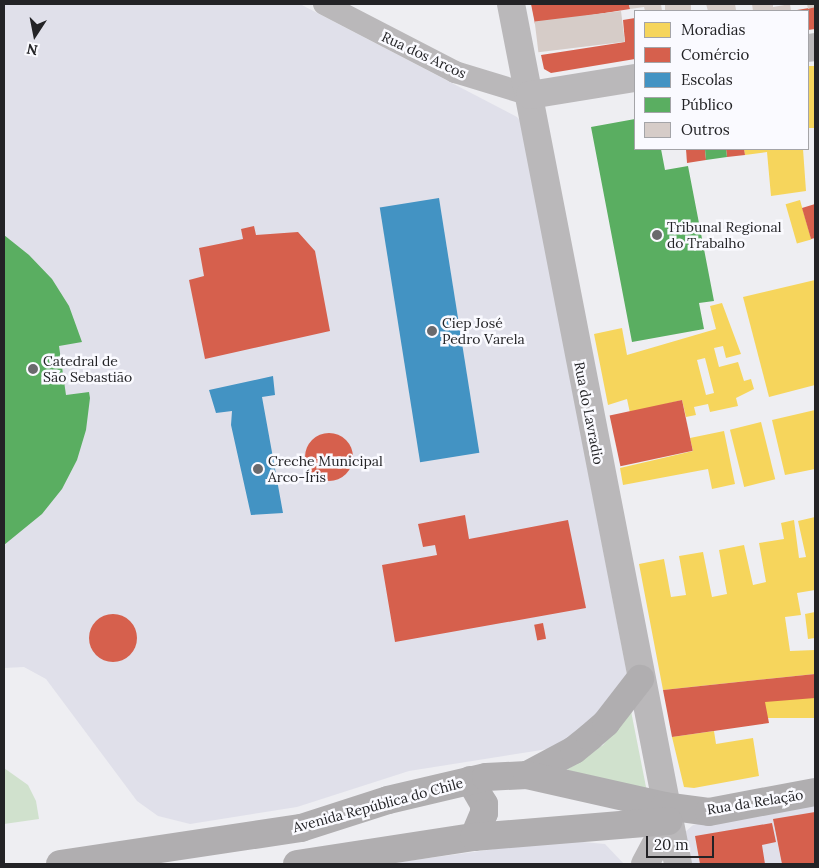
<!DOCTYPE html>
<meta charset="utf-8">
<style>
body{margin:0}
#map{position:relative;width:819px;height:868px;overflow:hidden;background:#eeeef2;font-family:Lora,serif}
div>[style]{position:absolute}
.built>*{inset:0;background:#e0e0ea}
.green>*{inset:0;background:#d0e1cd}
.homes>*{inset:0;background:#f6d55c;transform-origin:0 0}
.shops>*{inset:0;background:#d6604d;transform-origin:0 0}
.round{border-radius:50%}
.schools>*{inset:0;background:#4393c3;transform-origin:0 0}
.public>*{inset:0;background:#5aae61}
.building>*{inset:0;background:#d6ccc8;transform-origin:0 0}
.minor>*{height:22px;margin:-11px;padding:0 11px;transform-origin:11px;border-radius:11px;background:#bab8ba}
.tertiary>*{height:28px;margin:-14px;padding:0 14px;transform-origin:14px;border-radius:14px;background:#bab8ba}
.secondary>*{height:28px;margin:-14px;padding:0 14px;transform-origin:14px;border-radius:14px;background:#b0aeb0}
.dots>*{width:14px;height:14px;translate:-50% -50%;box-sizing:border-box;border:2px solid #fafaff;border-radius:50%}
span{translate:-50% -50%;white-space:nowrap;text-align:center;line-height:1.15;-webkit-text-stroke:5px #fafaff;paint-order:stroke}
.street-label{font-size:14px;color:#232326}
.poi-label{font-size:14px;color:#232326}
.left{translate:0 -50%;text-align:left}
.frame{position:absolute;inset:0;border:5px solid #232326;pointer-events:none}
.legend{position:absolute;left:634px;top:10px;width:175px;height:140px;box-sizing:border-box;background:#fafaff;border:1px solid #a4a4a8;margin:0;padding:6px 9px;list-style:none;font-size:15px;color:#232326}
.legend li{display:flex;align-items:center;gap:10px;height:25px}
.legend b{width:25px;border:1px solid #a4a4a8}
.north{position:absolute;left:10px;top:10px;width:50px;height:50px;-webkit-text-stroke:4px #fafaff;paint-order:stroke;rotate:191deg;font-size:14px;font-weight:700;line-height:20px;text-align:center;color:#232326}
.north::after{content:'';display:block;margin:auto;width:18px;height:22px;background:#232326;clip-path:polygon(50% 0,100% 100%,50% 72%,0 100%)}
.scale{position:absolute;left:646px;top:836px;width:68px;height:22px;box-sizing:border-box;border:2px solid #232326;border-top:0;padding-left:6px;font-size:15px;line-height:18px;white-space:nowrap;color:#232326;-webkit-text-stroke:4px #fafaff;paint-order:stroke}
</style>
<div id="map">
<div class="built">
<div style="clip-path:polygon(4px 4px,300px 4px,517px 117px,521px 122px,627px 674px,625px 686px,567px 746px,409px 771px,297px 807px,190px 824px,158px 816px,137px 801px,46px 679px,24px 667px,4px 668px)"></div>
<div style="clip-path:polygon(815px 802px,815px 864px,685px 864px,684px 833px,693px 825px)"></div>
<div style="clip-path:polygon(561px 840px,605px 844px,624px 864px,385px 864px)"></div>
</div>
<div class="green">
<div style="clip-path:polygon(631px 711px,647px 792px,567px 770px,603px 745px)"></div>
<div style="clip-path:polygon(4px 768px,28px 785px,36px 801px,39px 819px,4px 824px)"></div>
</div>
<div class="homes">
<div style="left:815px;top:66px;width:62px;height:7px;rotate:90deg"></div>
<div style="clip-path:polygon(744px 149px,803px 149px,806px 191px,771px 196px,767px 152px,745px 155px)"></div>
<div style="left:800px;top:200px;width:41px;height:15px;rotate:74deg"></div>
<div style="clip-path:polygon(815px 280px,815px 385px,769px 397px,743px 297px)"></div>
<div style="clip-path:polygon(evenodd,722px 303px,741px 354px,726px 358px,723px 346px,714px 348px,719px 367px,738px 362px,744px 381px,751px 379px,754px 389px,736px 398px,738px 406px,710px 412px,708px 404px,694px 407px,696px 415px,686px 417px,682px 400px,630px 413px,627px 399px,608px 405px,594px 334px,622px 328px,627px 355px,716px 329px,710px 306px,722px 303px,705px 358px,714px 393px,706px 395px,697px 360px,705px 358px)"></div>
<div style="clip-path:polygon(815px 410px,815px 469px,785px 475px,772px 420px)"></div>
<div style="left:761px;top:422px;width:59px;height:32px;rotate:76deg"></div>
<div style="clip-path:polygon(724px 431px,735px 484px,712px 489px,708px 469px,623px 485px,620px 468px,693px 451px,690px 438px)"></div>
<div style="clip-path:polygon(815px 517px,815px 590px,797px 593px,801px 615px,785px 617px,790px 651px,815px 650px,815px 674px,663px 690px,639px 564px,664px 559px,671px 597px,686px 595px,679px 556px,703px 552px,712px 597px,727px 594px,719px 550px,744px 545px,753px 585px,766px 582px,759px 543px,784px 539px,781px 523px,794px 520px,799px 558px,806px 557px,798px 521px)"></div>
<div style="clip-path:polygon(815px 612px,815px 638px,808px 639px,805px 614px)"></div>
<div style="left:815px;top:698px;width:20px;height:50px;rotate:90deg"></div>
<div style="clip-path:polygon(714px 731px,716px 744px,753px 738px,759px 776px,694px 788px,684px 787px,672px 737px)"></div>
</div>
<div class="shops">
<div style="clip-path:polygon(531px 4px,629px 4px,630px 9px,535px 24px)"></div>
<div style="clip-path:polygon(815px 7px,815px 29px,808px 30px,808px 11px,797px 10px)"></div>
<div style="clip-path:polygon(635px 18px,635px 59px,551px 73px,544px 69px,541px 55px,625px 42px,623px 20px)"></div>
<div style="clip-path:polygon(686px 149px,705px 149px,706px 160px,687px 163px)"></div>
<div style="clip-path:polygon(726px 149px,744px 149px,745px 155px,727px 157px)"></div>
<div style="clip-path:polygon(815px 204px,815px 238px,811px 239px,802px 208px)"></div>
<div style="clip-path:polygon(254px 226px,256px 235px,298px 232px,315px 251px,330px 331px,205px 359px,189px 280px,204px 276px,199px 248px,243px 239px,241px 229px)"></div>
<div style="left:682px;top:400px;width:52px;height:74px;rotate:78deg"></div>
<div class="round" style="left:305px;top:433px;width:48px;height:48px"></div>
<div style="clip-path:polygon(465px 515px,469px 539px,568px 520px,586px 608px,395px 642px,382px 565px,437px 555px,435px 545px,423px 547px,418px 524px)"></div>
<div class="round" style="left:89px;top:614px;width:48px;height:48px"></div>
<div style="left:543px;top:623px;width:16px;height:9px;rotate:79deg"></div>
<div style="clip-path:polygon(815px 674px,815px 698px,765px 702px,769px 723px,672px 737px,663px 690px)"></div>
<div style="clip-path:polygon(815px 812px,815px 864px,782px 864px,773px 819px)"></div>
<div style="clip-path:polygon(772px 823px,776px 842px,762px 845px,765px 864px,700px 864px,695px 836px)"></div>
</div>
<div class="schools">
<div style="left:439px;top:198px;width:258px;height:60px;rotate:81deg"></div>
<div style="clip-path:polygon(273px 376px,275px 395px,262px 397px,283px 513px,251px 515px,231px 425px,232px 411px,216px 413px,209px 390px)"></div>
</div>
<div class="public">
<div style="clip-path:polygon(635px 119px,635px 149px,661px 149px,665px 170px,688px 166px,714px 301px,699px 303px,704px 329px,632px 342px,591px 127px)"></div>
<div style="clip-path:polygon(705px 149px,726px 149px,727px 157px,706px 160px)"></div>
<div style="clip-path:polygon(4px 235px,29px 255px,52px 279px,69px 306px,82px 342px,59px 346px,66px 395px,89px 392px,90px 398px,86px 430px,77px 460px,62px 489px,42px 514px,4px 545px)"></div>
</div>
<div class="building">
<div style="clip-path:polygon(629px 4px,661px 4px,662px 11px,645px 11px,644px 7px,630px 9px)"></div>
<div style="left:665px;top:4px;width:26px;height:7px"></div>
<div style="clip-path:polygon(706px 4px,735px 4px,736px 10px,708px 11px)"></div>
<div style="clip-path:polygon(752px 4px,773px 4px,773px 7px,790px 4px,791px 11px,753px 11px)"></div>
<div style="clip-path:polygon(807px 4px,815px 4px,815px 7px,808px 9px)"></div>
<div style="left:621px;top:11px;width:31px;height:87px;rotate:83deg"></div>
</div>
<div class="minor">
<div style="left:324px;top:4px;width:148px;rotate:27.4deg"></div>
<div style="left:455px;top:72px;width:78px;rotate:17deg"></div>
</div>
<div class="tertiary">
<div style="left:511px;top:4px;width:876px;rotate:79.01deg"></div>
<div style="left:808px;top:48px;width:7px;rotate:-8deg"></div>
<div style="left:530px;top:95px;width:106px;rotate:-9.2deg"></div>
<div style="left:645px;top:864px;width:49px;rotate:-61.9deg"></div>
</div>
<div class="secondary">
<div style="left:527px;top:775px;width:53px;rotate:-28deg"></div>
<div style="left:574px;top:750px;width:21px;rotate:-39deg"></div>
<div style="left:590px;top:737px;width:21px;rotate:-41deg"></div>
<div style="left:606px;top:723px;width:56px;rotate:-52.3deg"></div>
<div style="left:470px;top:780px;width:28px;rotate:60deg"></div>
<div style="left:484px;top:804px;width:9px;rotate:90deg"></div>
<div style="left:484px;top:813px;width:26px;rotate:113deg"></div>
<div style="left:60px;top:864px;width:244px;rotate:-8.5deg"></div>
<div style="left:301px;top:828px;width:91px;rotate:-17.8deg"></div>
<div style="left:388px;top:800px;width:101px;rotate:-13.2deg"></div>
<div style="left:486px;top:777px;width:41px;rotate:-2.8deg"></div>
<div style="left:527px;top:775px;width:141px;rotate:12.7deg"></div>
<div style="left:665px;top:806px;width:44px;rotate:7.8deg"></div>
<div style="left:709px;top:812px;width:108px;rotate:-10.7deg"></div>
<div style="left:297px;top:864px;width:179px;rotate:-8.7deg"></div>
<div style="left:474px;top:837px;width:195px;rotate:-4.7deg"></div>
</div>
<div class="dots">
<div style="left:657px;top:235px;background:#6a6a6d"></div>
<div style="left:432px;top:331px;background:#6a6a6d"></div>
<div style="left:33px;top:369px;background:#6a6a6d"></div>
<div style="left:258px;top:469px;background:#6a6a6d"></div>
</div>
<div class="street-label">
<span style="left:424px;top:55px;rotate:25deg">Rua dos Arcos</span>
<span style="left:589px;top:413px;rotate:79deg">Rua do Lavradio</span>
<span style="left:755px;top:802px;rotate:-9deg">Rua da Relação</span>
<span style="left:378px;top:805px;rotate:-15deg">Avenida República do Chile</span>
</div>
<div class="poi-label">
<span class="left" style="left:667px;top:235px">Tribunal Regional<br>do Trabalho</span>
<span class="left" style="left:442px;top:331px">Ciep José<br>Pedro Varela</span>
<span class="left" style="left:43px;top:369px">Catedral de<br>São Sebastião</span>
<span class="left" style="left:268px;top:469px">Creche Municipal<br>Arco-Íris</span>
</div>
<div class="frame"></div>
<ul class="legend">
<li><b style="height:14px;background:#f6d55c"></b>Moradias</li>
<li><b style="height:14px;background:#d6604d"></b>Comércio</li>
<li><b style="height:14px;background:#4393c3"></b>Escolas</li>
<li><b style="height:14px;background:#5aae61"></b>Público</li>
<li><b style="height:14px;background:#d6ccc8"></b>Outros</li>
</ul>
<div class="north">N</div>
<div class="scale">20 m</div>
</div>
